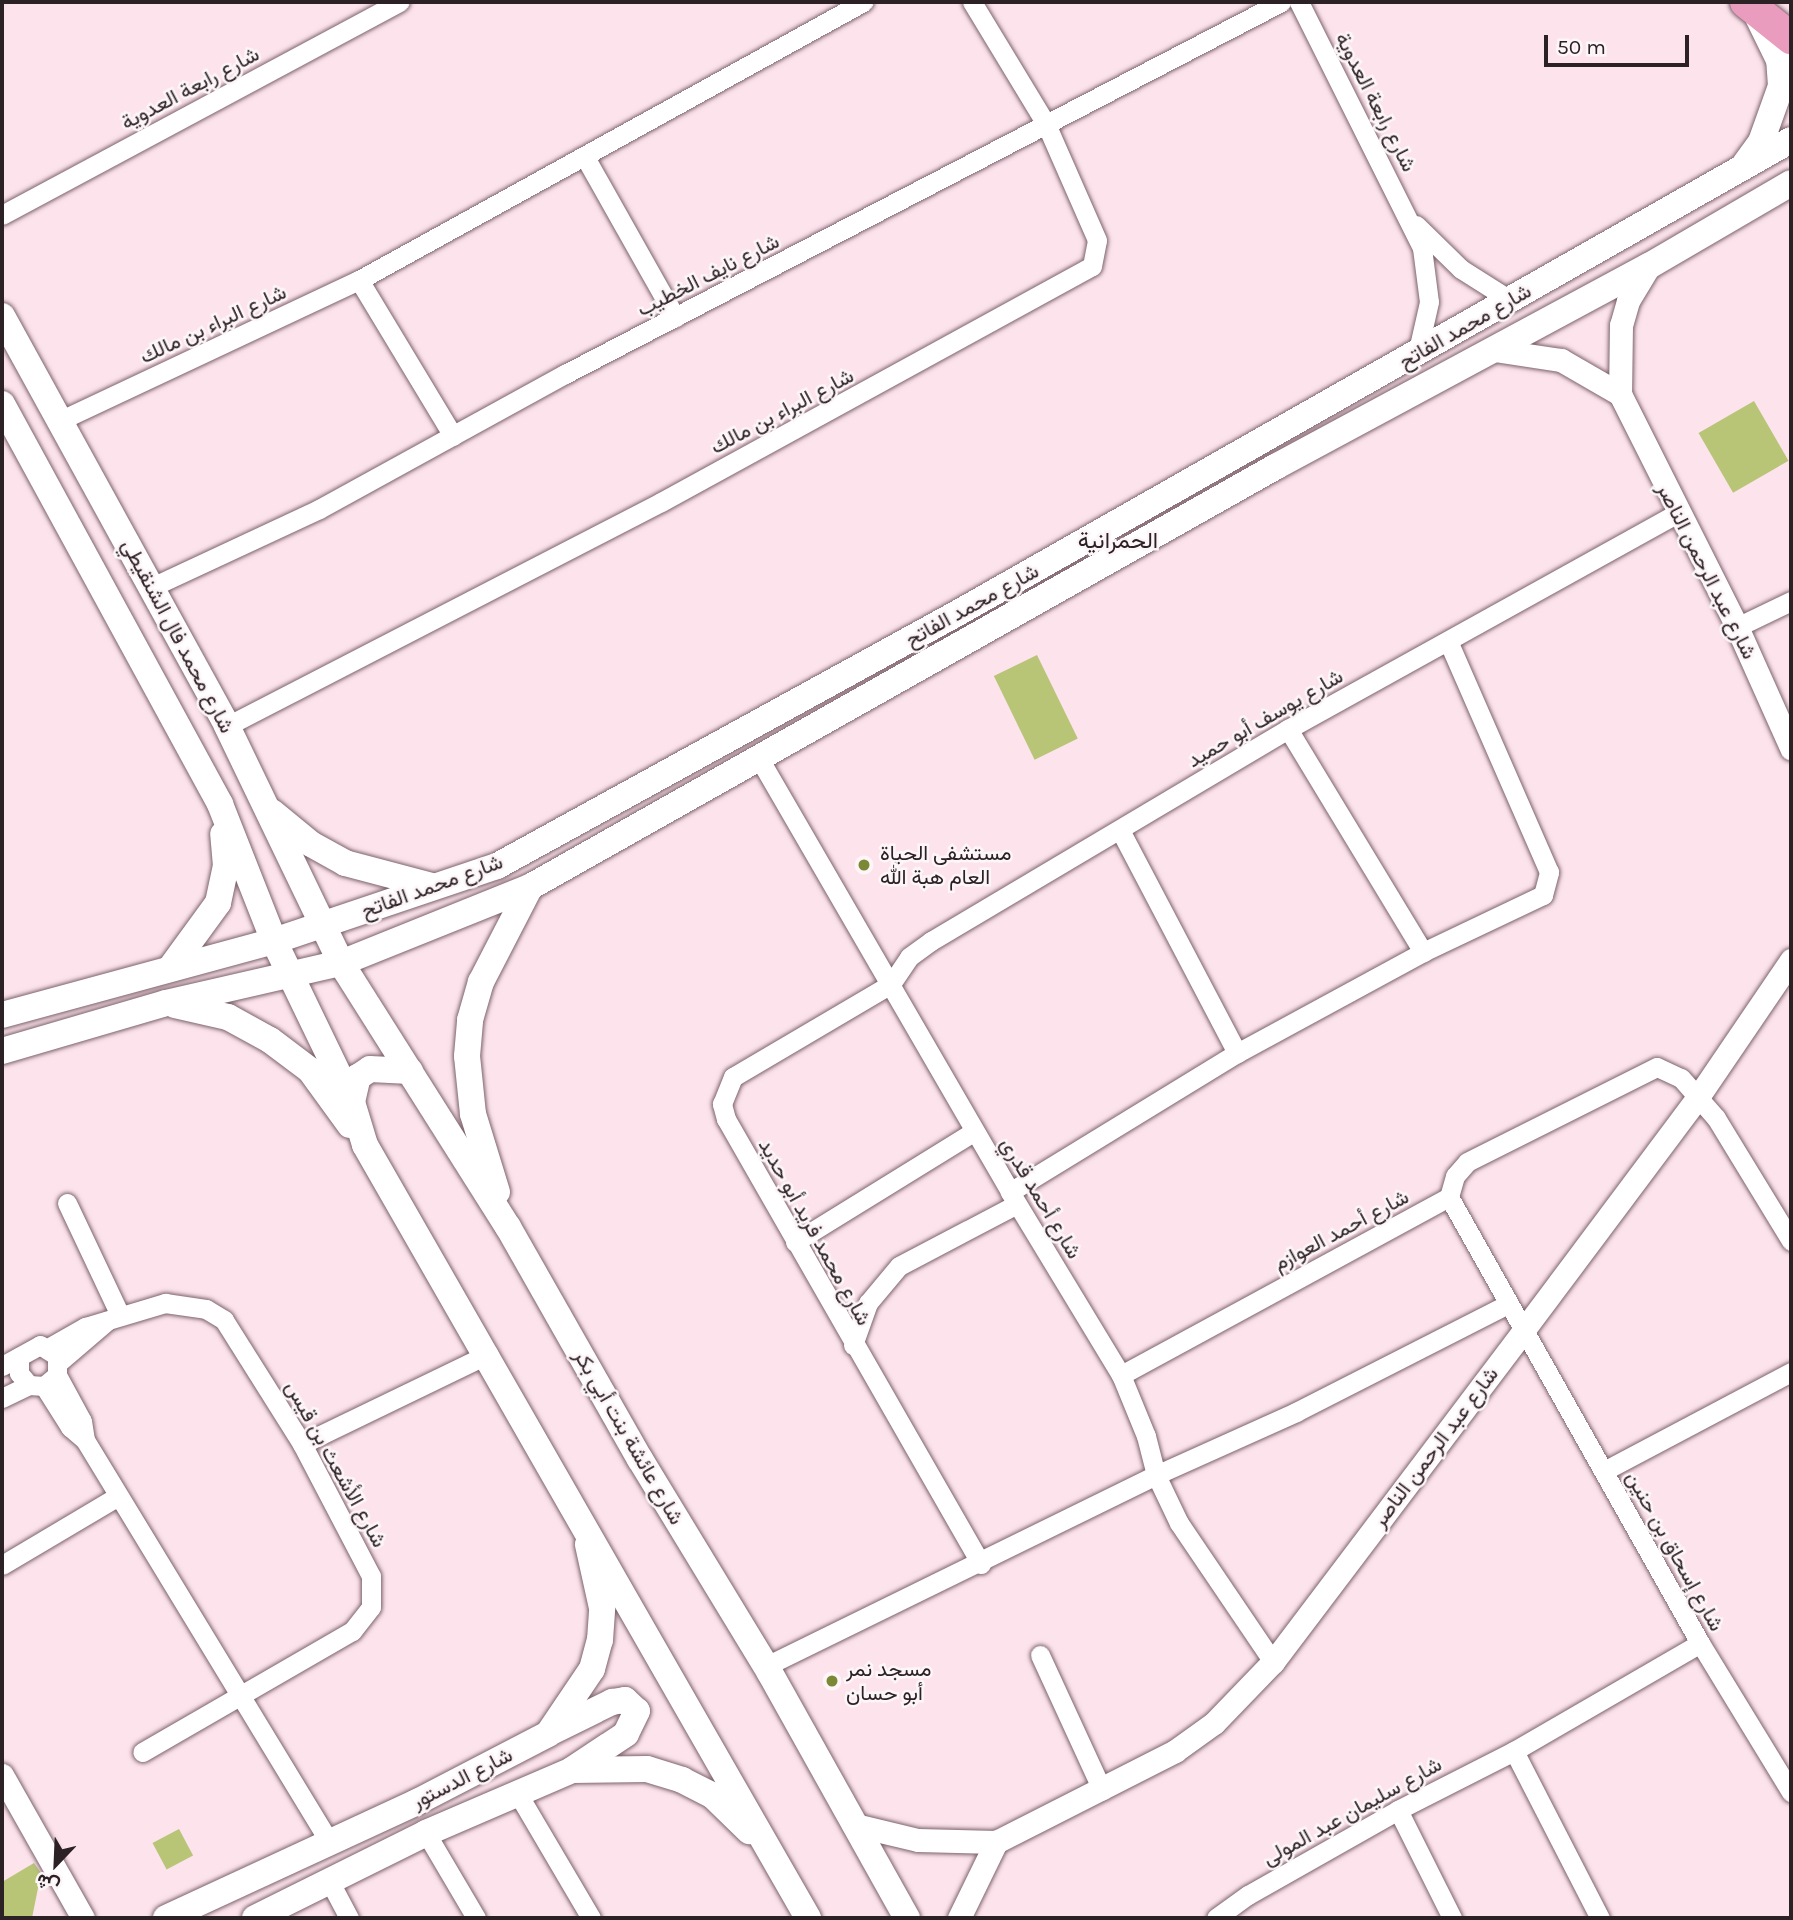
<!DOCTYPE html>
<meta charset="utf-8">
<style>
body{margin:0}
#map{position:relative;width:1793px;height:1920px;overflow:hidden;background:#fce3ec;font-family:Karla,Vazirmatn,sans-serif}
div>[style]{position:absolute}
.building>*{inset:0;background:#b8c577;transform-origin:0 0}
.roads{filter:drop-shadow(0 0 2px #7d626c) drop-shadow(0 0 2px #7d626c)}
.minor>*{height:19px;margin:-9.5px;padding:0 9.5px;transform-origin:9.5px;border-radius:9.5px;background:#fff}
.tertiary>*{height:23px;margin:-11.5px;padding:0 11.5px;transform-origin:11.5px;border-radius:11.5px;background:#fff}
.secondary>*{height:26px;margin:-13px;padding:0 13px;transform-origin:13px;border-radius:13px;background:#fff}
.trunk>*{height:32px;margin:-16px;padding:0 16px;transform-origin:16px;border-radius:16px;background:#ea9cbe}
.dots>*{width:19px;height:19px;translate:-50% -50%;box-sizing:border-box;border:4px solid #fdf6f9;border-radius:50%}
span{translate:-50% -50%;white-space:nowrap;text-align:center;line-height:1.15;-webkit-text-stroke:5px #fdf6f9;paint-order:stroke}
.street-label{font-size:21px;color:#2c2125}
.poi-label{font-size:21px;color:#2c2125}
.left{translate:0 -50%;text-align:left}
.neighbourhood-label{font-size:23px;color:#2c2125}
.frame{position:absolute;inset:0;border:4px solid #2c2125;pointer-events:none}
.north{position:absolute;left:21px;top:1829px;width:70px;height:70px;-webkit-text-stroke:5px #fdf6f9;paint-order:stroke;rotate:203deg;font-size:19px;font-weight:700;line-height:28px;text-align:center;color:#2c2125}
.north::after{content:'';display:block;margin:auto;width:24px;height:32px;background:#2c2125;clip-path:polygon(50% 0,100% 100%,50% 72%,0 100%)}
.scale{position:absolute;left:1544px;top:35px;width:145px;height:32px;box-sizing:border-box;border:4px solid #2c2125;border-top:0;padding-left:9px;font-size:21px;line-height:24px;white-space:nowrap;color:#2c2125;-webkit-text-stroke:5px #fdf6f9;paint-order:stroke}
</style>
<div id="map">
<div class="building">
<div style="left:1754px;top:401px;width:69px;height:64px;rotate:60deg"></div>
<div style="left:1037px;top:655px;width:93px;height:48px;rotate:64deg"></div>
<div style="left:179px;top:1829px;width:30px;height:30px;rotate:62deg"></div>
<div style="clip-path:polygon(34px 1863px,41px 1873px,32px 1918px,2px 1918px,2px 1882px)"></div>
</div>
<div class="roads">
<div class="minor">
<div style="left:1299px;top:2px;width:275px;rotate:63.4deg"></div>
<div style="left:1422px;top:248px;width:54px;rotate:82.6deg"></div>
<div style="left:1429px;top:302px;width:54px;rotate:102.8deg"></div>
<div style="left:585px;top:157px;width:184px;rotate:60.6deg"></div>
<div style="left:2px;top:215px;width:451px;rotate:-28.2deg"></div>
<div style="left:1416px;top:225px;width:63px;rotate:44.4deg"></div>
<div style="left:1461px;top:269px;width:58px;rotate:32.3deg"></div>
<div style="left:359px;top:280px;width:182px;rotate:58.9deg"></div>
<div style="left:59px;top:421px;width:331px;rotate:-25.2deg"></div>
<div style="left:359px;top:280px;width:576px;rotate:-28.88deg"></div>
<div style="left:154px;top:586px;width:182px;rotate:-25deg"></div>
<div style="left:319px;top:509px;width:281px;rotate:-28.8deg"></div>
<div style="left:565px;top:374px;width:807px;rotate:-27.45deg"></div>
<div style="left:1737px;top:627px;width:60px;rotate:-25.7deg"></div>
<div style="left:227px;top:726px;width:488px;rotate:-27.3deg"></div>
<div style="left:661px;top:502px;width:491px;rotate:-28.7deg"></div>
<div style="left:1092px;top:266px;width:26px;rotate:-79deg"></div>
<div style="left:1097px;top:240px;width:127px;rotate:-113.7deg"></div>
<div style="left:1046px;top:124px;width:143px;rotate:-121.2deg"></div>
<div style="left:1288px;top:729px;width:261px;rotate:58.8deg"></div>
<div style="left:760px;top:760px;width:499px;rotate:59.9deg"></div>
<div style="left:1010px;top:1192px;width:214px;rotate:58.8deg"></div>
<div style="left:1121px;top:1375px;width:66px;rotate:67.7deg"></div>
<div style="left:1146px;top:1436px;width:40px;rotate:75.6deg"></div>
<div style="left:1156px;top:1475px;width:53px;rotate:64.4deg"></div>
<div style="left:1179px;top:1523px;width:168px;rotate:55.9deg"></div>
<div style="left:1120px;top:830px;width:252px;rotate:62.3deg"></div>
<div style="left:1010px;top:1192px;width:266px;rotate:-31.5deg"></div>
<div style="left:1237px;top:1053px;width:212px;rotate:-28.5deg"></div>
<div style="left:1423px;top:952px;width:133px;rotate:-25.4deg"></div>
<div style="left:1543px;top:895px;width:24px;rotate:-75deg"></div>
<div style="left:1549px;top:872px;width:252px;rotate:-113.6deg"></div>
<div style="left:1449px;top:1197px;width:22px;rotate:-74deg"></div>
<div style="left:1455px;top:1176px;width:18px;rotate:-49deg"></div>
<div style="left:1467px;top:1162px;width:212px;rotate:-26.6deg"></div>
<div style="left:1657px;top:1067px;width:26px;rotate:25deg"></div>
<div style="left:1681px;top:1078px;width:53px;rotate:48.8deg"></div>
<div style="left:1716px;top:1118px;width:144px;rotate:58.6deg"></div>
<div style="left:67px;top:1203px;width:124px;rotate:64.7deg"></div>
<div style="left:795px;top:1242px;width:211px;rotate:-31.7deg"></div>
<div style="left:853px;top:1345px;width:45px;rotate:-70.3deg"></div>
<div style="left:868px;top:1303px;width:48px;rotate:-50deg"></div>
<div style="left:899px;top:1266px;width:133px;rotate:-27.7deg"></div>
<div style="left:48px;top:1348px;width:43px;rotate:-29.6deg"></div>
<div style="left:85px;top:1327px;width:84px;rotate:-16.7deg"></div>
<div style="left:165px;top:1303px;width:41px;rotate:8.3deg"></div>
<div style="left:206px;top:1309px;width:21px;rotate:31deg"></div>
<div style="left:224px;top:1320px;width:146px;rotate:57.8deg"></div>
<div style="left:302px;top:1444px;width:149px;rotate:62.4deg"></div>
<div style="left:371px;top:1576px;width:31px;rotate:90deg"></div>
<div style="left:371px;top:1607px;width:31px;rotate:128deg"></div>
<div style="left:352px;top:1631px;width:242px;rotate:150deg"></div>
<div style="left:59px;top:1362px;width:63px;rotate:-40.5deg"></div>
<div style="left:2px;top:1366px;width:43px;rotate:-28.9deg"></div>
<div style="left:40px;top:1345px;width:20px;rotate:33deg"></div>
<div style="left:57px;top:1356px;width:19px;rotate:90deg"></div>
<div style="left:57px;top:1375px;width:17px;rotate:140deg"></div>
<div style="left:44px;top:1386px;width:15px;rotate:-176deg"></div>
<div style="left:29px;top:1385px;width:16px;rotate:-130deg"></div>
<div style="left:19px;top:1373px;width:16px;rotate:-90deg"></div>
<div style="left:57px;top:1375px;width:52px;rotate:61.5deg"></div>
<div style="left:82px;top:1421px;width:19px;rotate:81deg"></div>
<div style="left:1121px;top:1375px;width:373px;rotate:-28.5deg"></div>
<div style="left:1449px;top:1197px;width:512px;rotate:60.63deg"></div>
<div style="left:1700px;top:1643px;width:175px;rotate:58.6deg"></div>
<div style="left:44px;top:1386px;width:49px;rotate:57.6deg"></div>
<div style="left:70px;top:1427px;width:20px;rotate:41deg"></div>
<div style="left:85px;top:1440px;width:470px;rotate:58.7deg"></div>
<div style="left:2px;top:1398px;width:30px;rotate:-26deg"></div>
<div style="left:302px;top:1444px;width:207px;rotate:-25.8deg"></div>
<div style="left:1604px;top:1471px;width:212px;rotate:-27.9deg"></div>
<div style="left:981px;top:1564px;width:513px;rotate:-119.81deg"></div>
<div style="left:726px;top:1119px;width:16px;rotate:-105deg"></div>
<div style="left:722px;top:1104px;width:29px;rotate:-68deg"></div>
<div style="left:733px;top:1077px;width:183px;rotate:-30.5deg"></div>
<div style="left:891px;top:984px;width:32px;rotate:-56deg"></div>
<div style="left:909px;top:957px;width:27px;rotate:-36deg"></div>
<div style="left:931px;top:941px;width:415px;rotate:-30.7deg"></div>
<div style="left:1288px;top:729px;width:445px;rotate:-29deg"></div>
<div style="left:2px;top:1565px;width:135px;rotate:-30.7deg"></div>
<div style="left:1040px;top:1655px;width:149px;rotate:65.3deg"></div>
<div style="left:766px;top:1666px;width:434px;rotate:-26.1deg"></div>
<div style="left:1156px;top:1475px;width:154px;rotate:-24.2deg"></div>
<div style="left:1296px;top:1412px;width:238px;rotate:-27deg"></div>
<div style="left:1514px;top:1751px;width:188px;rotate:62.8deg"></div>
<div style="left:518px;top:1794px;width:144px;rotate:59.5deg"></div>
<div style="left:1398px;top:1810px;width:121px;rotate:63.4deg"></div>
<div style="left:426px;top:1833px;width:99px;rotate:59.5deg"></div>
<div style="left:330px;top:1882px;width:41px;rotate:62.2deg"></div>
<div style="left:1216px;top:1918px;width:39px;rotate:-36deg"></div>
<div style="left:1248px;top:1895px;width:172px;rotate:-29.5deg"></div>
<div style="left:1398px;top:1810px;width:130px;rotate:-27deg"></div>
<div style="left:1514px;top:1751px;width:215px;rotate:-30.1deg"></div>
</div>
<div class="tertiary">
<div style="left:1649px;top:266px;width:41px;rotate:121deg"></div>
<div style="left:1628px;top:301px;width:25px;rotate:106deg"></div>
<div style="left:1621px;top:325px;width:69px;rotate:90.8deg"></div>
<div style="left:1620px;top:394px;width:261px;rotate:63.3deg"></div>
<div style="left:1737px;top:627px;width:133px;rotate:65.9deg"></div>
<div style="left:1494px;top:350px;width:68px;rotate:8.5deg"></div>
<div style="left:1561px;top:360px;width:68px;rotate:30deg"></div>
<div style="left:2px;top:1775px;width:164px;rotate:60.5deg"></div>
<div style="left:855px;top:1825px;width:65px;rotate:13.4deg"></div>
<div style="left:918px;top:1840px;width:78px;rotate:1.5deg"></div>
<div style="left:996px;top:1842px;width:201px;rotate:-26.9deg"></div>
<div style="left:1175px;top:1751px;width:48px;rotate:-35.7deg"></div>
<div style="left:1214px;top:1723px;width:85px;rotate:-46deg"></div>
<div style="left:1273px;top:1662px;width:415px;rotate:-52.9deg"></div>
<div style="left:1523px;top:1331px;width:292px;rotate:-53.2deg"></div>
<div style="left:1698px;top:1097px;width:166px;rotate:-55.8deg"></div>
<div style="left:959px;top:1918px;width:85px;rotate:-64deg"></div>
</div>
<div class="secondary">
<div style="left:1745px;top:164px;width:27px;rotate:-54deg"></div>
<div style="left:1761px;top:142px;width:59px;rotate:-70.3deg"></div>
<div style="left:1781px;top:86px;width:26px;rotate:-94deg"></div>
<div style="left:1779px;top:60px;width:55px;rotate:-116.1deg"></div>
<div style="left:2px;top:316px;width:468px;rotate:61.2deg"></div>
<div style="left:227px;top:726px;width:263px;rotate:64.3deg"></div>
<div style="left:341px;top:963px;width:312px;rotate:57.7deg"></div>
<div style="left:508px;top:1227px;width:267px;rotate:60.4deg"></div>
<div style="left:640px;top:1459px;width:250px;rotate:58.7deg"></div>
<div style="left:770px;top:1673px;width:281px;rotate:60.8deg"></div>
<div style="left:2px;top:404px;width:456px;rotate:61.4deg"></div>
<div style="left:220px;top:804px;width:147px;rotate:68.5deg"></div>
<div style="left:274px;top:941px;width:179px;rotate:64.2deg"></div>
<div style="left:352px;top:1102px;width:45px;rotate:73.2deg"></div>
<div style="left:365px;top:1145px;width:891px;rotate:60.18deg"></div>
<div style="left:272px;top:812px;width:50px;rotate:39.4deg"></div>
<div style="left:311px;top:844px;width:39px;rotate:29deg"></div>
<div style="left:345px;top:863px;width:90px;rotate:14.8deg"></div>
<div style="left:172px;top:966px;width:78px;rotate:-53.9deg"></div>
<div style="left:218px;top:903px;width:38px;rotate:-78deg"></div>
<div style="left:226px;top:866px;width:32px;rotate:-95deg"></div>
<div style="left:175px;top:1005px;width:54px;rotate:12.8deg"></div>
<div style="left:228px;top:1017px;width:48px;rotate:28.7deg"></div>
<div style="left:270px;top:1040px;width:50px;rotate:36.9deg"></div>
<div style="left:310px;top:1070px;width:68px;rotate:54deg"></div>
<div style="left:2px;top:1015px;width:282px;rotate:-15.2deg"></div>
<div style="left:274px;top:941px;width:235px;rotate:-18.6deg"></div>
<div style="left:497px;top:866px;width:524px;rotate:-28.77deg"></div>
<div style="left:956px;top:614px;width:960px;rotate:-29.58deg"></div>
<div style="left:2px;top:1051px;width:171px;rotate:-16.3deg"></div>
<div style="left:166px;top:1003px;width:180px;rotate:-12.9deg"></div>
<div style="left:341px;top:963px;width:204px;rotate:-21.9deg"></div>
<div style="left:530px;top:887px;width:857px;rotate:-29.41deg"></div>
<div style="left:1277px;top:466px;width:422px;rotate:-28.3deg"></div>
<div style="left:1649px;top:266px;width:164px;rotate:-30.3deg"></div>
<div style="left:352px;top:1102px;width:26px;rotate:-77deg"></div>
<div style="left:358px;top:1077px;width:14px;rotate:-34deg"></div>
<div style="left:370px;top:1069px;width:40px;rotate:2.9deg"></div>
<div style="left:497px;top:1192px;width:82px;rotate:-107.1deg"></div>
<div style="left:473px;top:1114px;width:58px;rotate:-95.9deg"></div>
<div style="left:467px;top:1056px;width:36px;rotate:-85deg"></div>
<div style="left:470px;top:1020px;width:40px;rotate:-74deg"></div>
<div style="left:481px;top:982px;width:107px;rotate:-62.7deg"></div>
<div style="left:553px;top:1731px;width:66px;rotate:-26.2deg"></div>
<div style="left:612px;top:1702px;width:13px;rotate:-9deg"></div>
<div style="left:625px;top:1700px;width:16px;rotate:43deg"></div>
<div style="left:637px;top:1711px;width:25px;rotate:116deg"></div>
<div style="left:626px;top:1734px;width:64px;rotate:146.6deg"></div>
<div style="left:166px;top:1918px;width:277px;rotate:-24.8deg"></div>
<div style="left:417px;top:1802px;width:148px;rotate:-27.4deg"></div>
<div style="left:548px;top:1734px;width:78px;rotate:-55.9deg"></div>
<div style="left:592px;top:1669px;width:30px;rotate:-75deg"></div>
<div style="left:600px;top:1640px;width:32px;rotate:-86deg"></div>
<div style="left:602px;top:1608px;width:65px;rotate:-102.5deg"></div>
<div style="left:255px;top:1918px;width:191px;rotate:-26.4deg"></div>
<div style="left:426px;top:1833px;width:159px;rotate:-23.3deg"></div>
<div style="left:572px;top:1770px;width:75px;rotate:-0.8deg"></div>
<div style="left:647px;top:1769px;width:37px;rotate:17deg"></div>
<div style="left:682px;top:1780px;width:34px;rotate:27deg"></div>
<div style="left:712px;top:1795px;width:52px;rotate:44.2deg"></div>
</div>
<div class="trunk">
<div style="left:1746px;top:2px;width:58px;rotate:38.7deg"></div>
</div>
</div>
<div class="dots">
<div style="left:864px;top:865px;background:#7c8835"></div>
<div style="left:832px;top:1681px;background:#7c8835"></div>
</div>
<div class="street-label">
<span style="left:190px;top:88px;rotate:-28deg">شارع رابعة العدوية</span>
<span style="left:1376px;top:102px;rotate:63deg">شارع رابعة العدوية</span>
<span style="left:708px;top:275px;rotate:-27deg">شارع نايف الخطيب</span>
<span style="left:213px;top:324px;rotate:-25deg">شارع البراء بن مالك</span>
<span style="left:1465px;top:326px;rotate:-30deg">شارع محمد الفاتح</span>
<span style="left:782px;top:411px;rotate:-28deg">شارع البراء بن مالك</span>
<span style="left:1707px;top:571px;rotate:63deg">شارع عبد الرحمن الناصر</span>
<span style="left:972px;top:605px;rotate:-29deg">شارع محمد الفاتح</span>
<span style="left:178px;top:636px;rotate:62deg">شارع محمد فال الشنقيطي</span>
<span style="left:1265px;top:718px;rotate:-30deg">شارع يوسف أبو حميد</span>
<span style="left:432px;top:886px;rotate:-20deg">شارع محمد الفاتح</span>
<span style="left:1041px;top:1198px;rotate:59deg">شارع أحمد قدري</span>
<span style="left:1341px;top:1230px;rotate:-28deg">شارع أحمد العوازم</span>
<span style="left:815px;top:1232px;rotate:61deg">شارع محمد فريد أبو حديد</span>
<span style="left:629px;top:1437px;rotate:60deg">شارع عائشة بنت أبي بكر</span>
<span style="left:1435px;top:1447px;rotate:-53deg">شارع عبد الرحمن الناصر</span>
<span style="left:336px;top:1464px;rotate:61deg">شارع الأشعث بن قيس</span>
<span style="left:1675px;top:1551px;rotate:61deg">شارع إسحاق بن حنين</span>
<span style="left:462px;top:1778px;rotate:-27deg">شارع الدستور</span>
<span style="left:1352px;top:1811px;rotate:-29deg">شارع سليمان عبد المولى</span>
</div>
<div class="poi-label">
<span class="left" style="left:880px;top:865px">مستشفى الحياة<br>العام هبة الله</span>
<span class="left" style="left:846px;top:1681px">مسجد نمر<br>أبو حسان</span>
</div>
<div class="neighbourhood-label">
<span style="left:1118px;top:541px">الحمرانية</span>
</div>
<div class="frame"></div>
<div class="north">ش</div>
<div class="scale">50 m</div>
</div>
